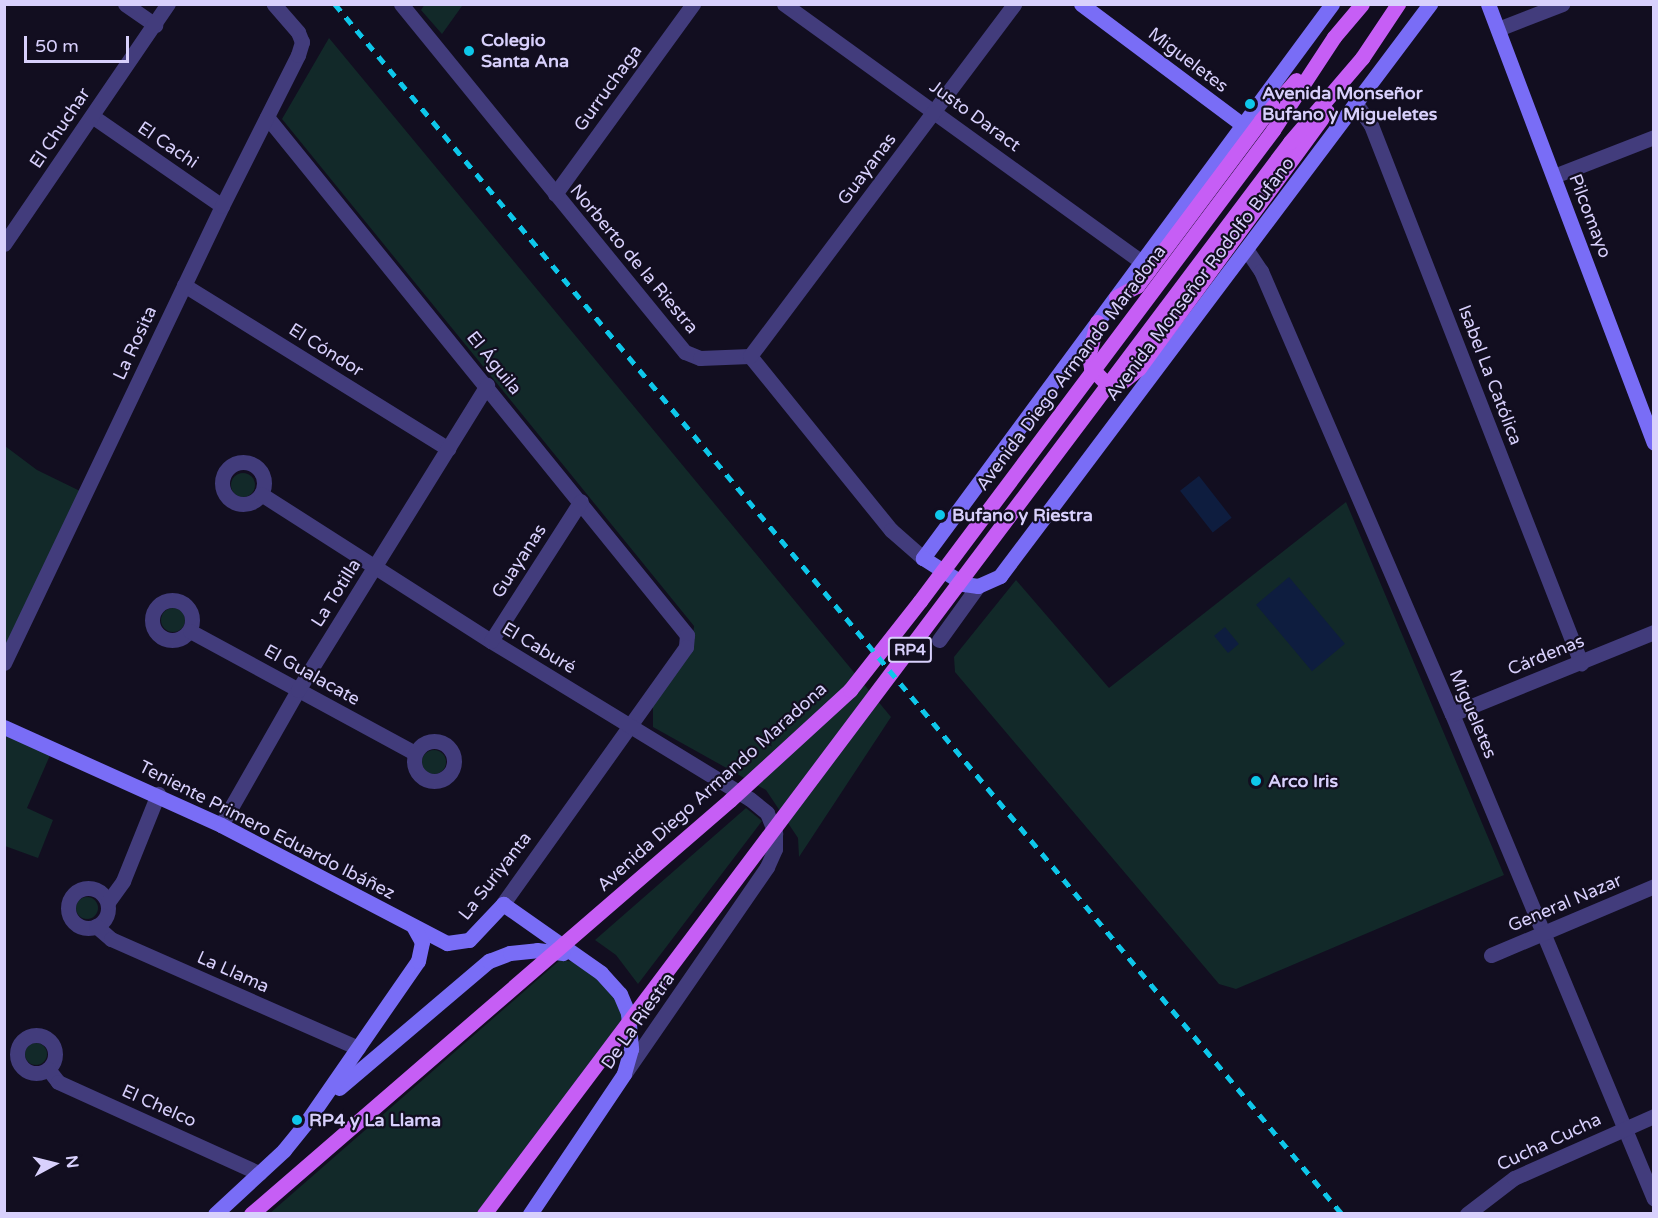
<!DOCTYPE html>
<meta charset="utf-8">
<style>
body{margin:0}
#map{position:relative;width:1658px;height:1218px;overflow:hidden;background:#120e20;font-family:"Varela Round",sans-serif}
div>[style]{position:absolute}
.green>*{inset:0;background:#122929}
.round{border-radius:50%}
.water>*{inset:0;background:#0e1d3f;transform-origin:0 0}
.street>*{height:15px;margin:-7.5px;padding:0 7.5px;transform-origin:7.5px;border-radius:7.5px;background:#423c7c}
.street>.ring{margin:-7.5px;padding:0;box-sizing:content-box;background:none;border:15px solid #423c7c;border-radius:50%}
.secondary>*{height:15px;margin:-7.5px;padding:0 7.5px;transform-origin:7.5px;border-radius:7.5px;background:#796df6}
.primary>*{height:15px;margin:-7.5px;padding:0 7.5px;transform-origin:7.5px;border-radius:7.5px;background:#c65ef5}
.rail>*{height:4.5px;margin-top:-2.25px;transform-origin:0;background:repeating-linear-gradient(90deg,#0ec7ea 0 9px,transparent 0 17px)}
.dots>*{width:16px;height:16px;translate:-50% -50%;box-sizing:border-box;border:3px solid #120e20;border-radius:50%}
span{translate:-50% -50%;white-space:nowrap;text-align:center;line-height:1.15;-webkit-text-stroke:4.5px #120e20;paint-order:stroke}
.shield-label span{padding:2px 4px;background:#120e20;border:2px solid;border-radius:4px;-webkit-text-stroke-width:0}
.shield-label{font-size:16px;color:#d8d0fc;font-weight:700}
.poi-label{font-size:18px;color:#d8d0fc;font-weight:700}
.left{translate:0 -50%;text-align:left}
.street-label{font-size:18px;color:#d8d0fc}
.frame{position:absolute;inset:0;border:6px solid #d8d0fc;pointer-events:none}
.north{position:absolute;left:24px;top:1134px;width:60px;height:60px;-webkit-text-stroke:4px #120e20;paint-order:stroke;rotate:83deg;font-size:16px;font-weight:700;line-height:24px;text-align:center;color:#d8d0fc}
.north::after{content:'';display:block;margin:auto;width:21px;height:27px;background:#d8d0fc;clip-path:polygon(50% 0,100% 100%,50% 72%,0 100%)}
.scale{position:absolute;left:24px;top:36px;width:105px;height:27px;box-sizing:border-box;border:3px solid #d8d0fc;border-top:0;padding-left:8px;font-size:18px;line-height:21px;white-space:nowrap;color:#d8d0fc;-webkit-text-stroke:4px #120e20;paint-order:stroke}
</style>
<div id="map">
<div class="green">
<div style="clip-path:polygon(425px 4px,461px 4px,462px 6px,442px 34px,421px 10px)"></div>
<div style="clip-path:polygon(329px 38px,891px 717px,799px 857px,798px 838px,766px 790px,653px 727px,653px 706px,692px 648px,694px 626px,282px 119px)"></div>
<div style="clip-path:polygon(5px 446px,37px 470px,80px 491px,5px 649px)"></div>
<div class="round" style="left:231px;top:473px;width:24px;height:24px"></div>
<div style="clip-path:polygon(1346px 502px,1504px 875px,1236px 989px,1219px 984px,955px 672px,954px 657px,1016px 580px,1109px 688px)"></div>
<div class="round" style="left:161px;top:608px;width:24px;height:24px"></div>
<div style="clip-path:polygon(4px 733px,51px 753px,27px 808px,53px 820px,38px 858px,5px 846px)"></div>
<div class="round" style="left:422px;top:750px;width:24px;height:24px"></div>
<div style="clip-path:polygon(746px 808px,762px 821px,638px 984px,616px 955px,595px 940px)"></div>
<div class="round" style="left:76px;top:897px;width:22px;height:22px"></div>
<div style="clip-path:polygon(560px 960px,575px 962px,599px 979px,617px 1002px,623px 1019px,477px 1213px,269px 1214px)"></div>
<div class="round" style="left:25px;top:1043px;width:22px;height:22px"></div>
</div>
<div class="water">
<div style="left:1199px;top:476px;width:53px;height:24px;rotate:52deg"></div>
<div style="left:1289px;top:577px;width:87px;height:43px;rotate:50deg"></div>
<div style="left:1225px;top:627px;width:22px;height:14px;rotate:51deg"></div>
</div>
<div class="street">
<div style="left:125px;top:4px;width:37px;rotate:35deg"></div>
<div style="left:401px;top:4px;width:449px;rotate:50.8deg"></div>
<div style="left:685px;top:352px;width:16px;rotate:22deg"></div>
<div style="left:700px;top:358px;width:50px;rotate:-2.3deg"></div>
<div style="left:750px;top:356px;width:224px;rotate:51deg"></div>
<div style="left:891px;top:530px;width:43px;rotate:41.2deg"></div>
<div style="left:784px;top:4px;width:441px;rotate:35.8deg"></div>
<div style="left:1498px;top:29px;width:69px;rotate:-21.3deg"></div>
<div style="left:1357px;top:105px;width:24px;rotate:55deg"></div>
<div style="left:1371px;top:125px;width:578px;rotate:68.68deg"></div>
<div style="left:92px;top:116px;width:158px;rotate:34.7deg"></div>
<div style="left:267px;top:117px;width:667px;rotate:50.96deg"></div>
<div style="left:687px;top:635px;width:12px;rotate:95deg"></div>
<div style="left:686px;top:647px;width:315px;rotate:125.5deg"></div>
<div style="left:1554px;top:176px;width:107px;rotate:-21.3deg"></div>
<div style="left:555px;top:194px;width:235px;rotate:-54deg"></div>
<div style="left:4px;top:244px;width:291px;rotate:-55.7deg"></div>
<div style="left:1246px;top:249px;width:27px;rotate:56deg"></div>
<div style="left:1261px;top:271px;width:482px;rotate:66.7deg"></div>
<div style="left:1452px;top:714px;width:525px;rotate:67.39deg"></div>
<div style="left:184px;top:285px;width:311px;rotate:31.8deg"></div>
<div style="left:750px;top:356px;width:440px;rotate:-53.1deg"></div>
<div class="ring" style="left:222px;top:462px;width:27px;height:27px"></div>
<div style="left:261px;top:494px;width:273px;rotate:32.6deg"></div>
<div style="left:491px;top:641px;width:303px;rotate:31.4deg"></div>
<div style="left:750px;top:799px;width:22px;rotate:39deg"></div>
<div style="left:767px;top:813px;width:22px;rotate:68deg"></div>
<div style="left:775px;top:833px;width:16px;rotate:90deg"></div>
<div style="left:775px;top:849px;width:20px;rotate:114deg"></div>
<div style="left:767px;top:867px;width:250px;rotate:124.6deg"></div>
<div class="ring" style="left:152px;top:600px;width:25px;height:25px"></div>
<div style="left:190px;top:631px;width:256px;rotate:28.5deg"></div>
<div style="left:939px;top:640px;width:67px;rotate:-54.2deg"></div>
<div style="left:491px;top:641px;width:166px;rotate:-57.3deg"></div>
<div style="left:4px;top:663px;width:506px;rotate:-64.5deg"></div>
<div style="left:222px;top:206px;width:169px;rotate:-63.3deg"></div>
<div style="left:298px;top:55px;width:14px;rotate:-73deg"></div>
<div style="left:302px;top:42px;width:11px;rotate:-112deg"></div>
<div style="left:298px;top:32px;width:37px;rotate:-131deg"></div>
<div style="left:1452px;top:714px;width:218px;rotate:-22.1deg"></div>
<div class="ring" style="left:414px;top:741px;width:25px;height:25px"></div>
<div style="left:221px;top:825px;width:155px;rotate:-60.3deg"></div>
<div style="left:298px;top:690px;width:359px;rotate:-58.2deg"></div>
<div class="ring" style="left:68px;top:888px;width:25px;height:25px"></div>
<div style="left:108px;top:902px;width:26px;rotate:-54deg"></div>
<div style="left:123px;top:881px;width:94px;rotate:-68.1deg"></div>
<div style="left:96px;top:926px;width:20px;rotate:41deg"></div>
<div style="left:111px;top:939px;width:270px;rotate:23.8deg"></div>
<div style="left:1491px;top:955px;width:177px;rotate:-22.9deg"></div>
<div class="ring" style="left:17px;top:1035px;width:23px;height:23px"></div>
<div style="left:48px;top:1069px;width:16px;rotate:52deg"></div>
<div style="left:58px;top:1082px;width:221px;rotate:24.4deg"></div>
<div style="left:1467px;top:1214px;width:59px;rotate:-37.5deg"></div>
<div style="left:1514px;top:1178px;width:153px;rotate:-23.9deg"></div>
</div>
<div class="secondary">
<div style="left:1081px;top:4px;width:202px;rotate:36.8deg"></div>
<div style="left:1332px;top:4px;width:689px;rotate:126.44deg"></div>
<div style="left:923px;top:558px;width:49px;rotate:32.4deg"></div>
<div style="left:964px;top:584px;width:14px;rotate:8deg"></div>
<div style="left:978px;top:586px;width:24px;rotate:-24deg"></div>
<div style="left:1000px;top:576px;width:716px;rotate:-53.07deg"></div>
<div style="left:1488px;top:4px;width:469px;rotate:69.3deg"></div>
<div style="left:4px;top:727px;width:238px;rotate:24.3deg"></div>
<div style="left:221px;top:825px;width:255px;rotate:27.6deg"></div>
<div style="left:447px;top:943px;width:22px;rotate:-8deg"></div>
<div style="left:469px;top:940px;width:50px;rotate:-46.6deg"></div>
<div style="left:503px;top:904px;width:120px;rotate:35.1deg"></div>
<div style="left:601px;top:973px;width:28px;rotate:48deg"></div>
<div style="left:620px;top:994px;width:21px;rotate:67deg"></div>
<div style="left:628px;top:1013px;width:36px;rotate:85deg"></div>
<div style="left:631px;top:1049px;width:26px;rotate:106deg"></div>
<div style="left:624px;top:1074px;width:169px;rotate:123.9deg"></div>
<div style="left:339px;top:1088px;width:197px;rotate:-40.3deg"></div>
<div style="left:489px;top:961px;width:22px;rotate:-21deg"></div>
<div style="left:510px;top:953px;width:27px;rotate:-6deg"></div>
<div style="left:537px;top:950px;width:26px;rotate:7deg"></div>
<div style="left:215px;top:1214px;width:94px;rotate:-42.8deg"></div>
<div style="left:284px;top:1150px;width:33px;rotate:-51deg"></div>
<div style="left:305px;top:1124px;width:198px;rotate:-55.3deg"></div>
<div style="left:418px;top:961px;width:19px;rotate:-78deg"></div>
<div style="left:422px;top:942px;width:18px;rotate:-119deg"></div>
</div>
<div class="primary">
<div style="left:1116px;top:297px;width:24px;rotate:-28deg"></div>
<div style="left:1137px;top:286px;width:207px;rotate:-53.2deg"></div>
<div style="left:1261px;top:120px;width:53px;rotate:-48.8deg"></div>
<div style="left:1097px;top:322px;width:34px;rotate:104deg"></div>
<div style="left:1089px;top:355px;width:13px;rotate:81deg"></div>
<div style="left:1091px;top:368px;width:20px;rotate:45deg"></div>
<div style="left:1105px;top:382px;width:17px"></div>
<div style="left:1122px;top:382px;width:22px;rotate:-39deg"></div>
<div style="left:1139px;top:368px;width:318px;rotate:-53.8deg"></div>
<div style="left:251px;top:1214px;width:633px;rotate:-40.84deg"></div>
<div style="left:730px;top:800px;width:163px;rotate:-42.5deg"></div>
<div style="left:850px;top:690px;width:113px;rotate:-51.8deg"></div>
<div style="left:920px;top:601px;width:589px;rotate:-53.15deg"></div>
<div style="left:1273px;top:130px;width:111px;rotate:-56.7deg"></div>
<div style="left:1334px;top:37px;width:43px;rotate:-49.7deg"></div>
<div style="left:484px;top:1214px;width:1341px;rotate:-53.06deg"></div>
<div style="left:1290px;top:142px;width:111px;rotate:-49.4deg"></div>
<div style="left:1362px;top:58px;width:65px;rotate:-56.3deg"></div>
</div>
<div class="rail">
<div style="left:335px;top:4px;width:1574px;rotate:50.23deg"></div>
</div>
<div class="dots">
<div style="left:469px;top:51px;background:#0ec7ea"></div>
<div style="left:1250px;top:104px;background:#0ec7ea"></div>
<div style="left:940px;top:515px;background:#0ec7ea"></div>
<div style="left:1256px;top:781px;background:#0ec7ea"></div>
<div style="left:297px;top:1120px;background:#0ec7ea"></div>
</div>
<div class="shield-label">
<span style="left:910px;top:650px">RP4</span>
</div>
<div class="poi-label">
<span class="left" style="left:481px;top:51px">Colegio<br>Santa Ana</span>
<span class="left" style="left:1262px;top:104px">Avenida Monseñor<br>Bufano y Migueletes</span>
<span class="left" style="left:952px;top:515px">Bufano y Riestra</span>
<span class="left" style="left:1268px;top:781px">Arco Iris</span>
<span class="left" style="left:309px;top:1120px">RP4 y La Llama</span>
</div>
<div class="street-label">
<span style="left:1188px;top:60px;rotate:37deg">Migueletes</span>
<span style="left:608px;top:88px;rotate:-54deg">Gurruchaga</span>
<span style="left:975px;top:116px;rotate:36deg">Justo Daract</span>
<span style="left:60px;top:128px;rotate:-56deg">El Chuchar</span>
<span style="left:168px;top:145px;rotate:34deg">El Cachi</span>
<span style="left:867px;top:169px;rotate:-53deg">Guayanas</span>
<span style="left:1590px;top:216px;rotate:69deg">Pilcomayo</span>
<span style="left:634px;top:259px;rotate:50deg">Norberto de la Riestra</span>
<span style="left:1200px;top:279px;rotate:-53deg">Avenida Monseñor Rodolfo Bufano</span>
<span style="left:135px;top:343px;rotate:-65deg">La Rosita</span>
<span style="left:326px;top:350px;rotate:32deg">El Cóndor</span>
<span style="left:494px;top:363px;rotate:51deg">El Águila</span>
<span style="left:1071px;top:368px;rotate:-53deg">Avenida Diego Armando Maradona</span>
<span style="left:1490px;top:375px;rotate:69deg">Isabel La Católica</span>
<span style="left:519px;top:561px;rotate:-57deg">Guayanas</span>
<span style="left:336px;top:593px;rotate:-58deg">La Totilla</span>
<span style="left:539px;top:648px;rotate:31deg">El Caburé</span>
<span style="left:1546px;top:655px;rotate:-22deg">Cárdenas</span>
<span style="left:312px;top:675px;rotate:29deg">El Gualacate</span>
<span style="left:1473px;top:714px;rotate:67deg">Migueletes</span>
<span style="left:712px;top:787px;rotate:-42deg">Avenida Diego Armando Maradona</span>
<span style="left:267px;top:830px;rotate:27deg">Teniente Primero Eduardo Ibáñez</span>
<span style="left:495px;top:876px;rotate:-52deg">La Suriyanta</span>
<span style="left:1565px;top:903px;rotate:-23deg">General Nazar</span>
<span style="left:233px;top:972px;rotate:24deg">La Llama</span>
<span style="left:638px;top:1021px;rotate:-55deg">De La Riestra</span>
<span style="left:159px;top:1106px;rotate:24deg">El Chelco</span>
<span style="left:1549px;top:1142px;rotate:-25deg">Cucha Cucha</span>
</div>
<div class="frame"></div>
<div class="north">N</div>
<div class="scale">50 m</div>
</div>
